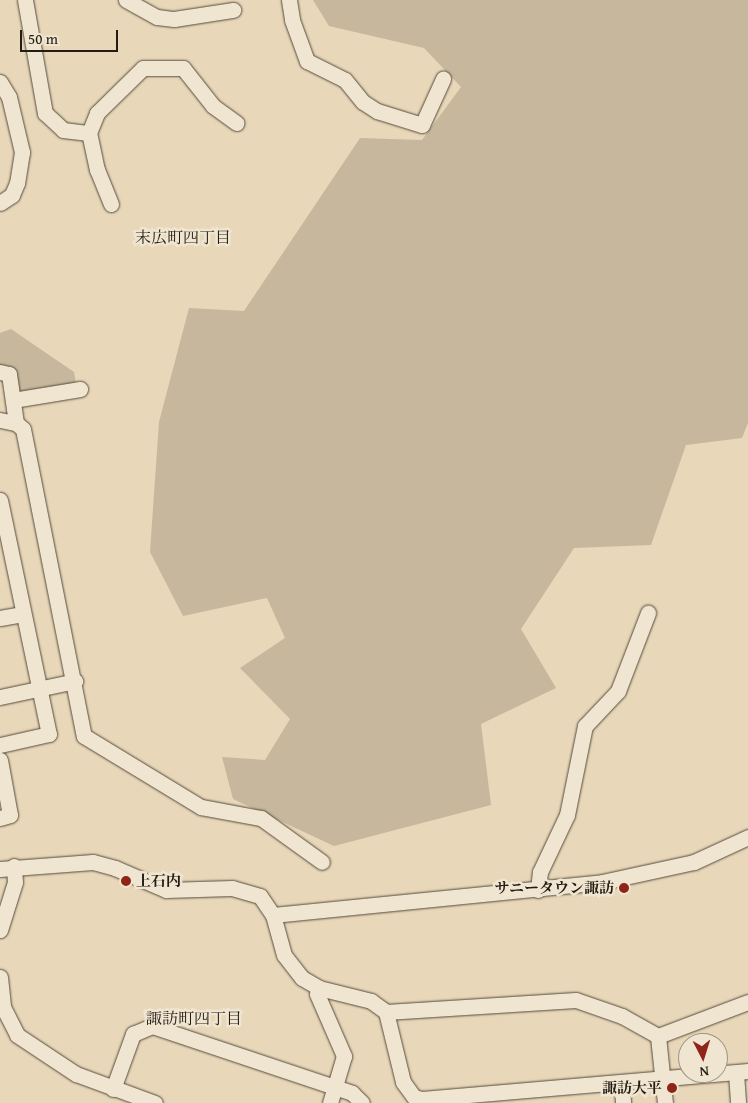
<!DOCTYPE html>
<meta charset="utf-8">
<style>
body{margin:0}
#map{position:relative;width:748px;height:1103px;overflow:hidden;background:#e8d7b8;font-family:"Gentium Book Plus","Noto Serif JP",serif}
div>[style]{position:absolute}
.green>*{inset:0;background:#c7b79c}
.roads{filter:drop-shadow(0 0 1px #544b3c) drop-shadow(0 0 1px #544b3c)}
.minor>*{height:15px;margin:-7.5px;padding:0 7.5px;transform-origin:7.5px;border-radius:7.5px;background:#f0e5d1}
.dots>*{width:14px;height:14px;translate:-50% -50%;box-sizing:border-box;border:2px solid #f0e5d1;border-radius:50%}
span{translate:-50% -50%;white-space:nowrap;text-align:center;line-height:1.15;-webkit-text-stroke:5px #f0e5d1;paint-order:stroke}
.poi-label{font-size:15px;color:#231c13;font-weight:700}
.left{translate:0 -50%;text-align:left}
.right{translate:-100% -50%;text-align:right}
.neighbourhood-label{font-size:16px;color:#231c13}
.north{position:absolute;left:678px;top:1033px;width:50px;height:50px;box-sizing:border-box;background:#f0e5d1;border:1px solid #9e9585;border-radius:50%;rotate:175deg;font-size:14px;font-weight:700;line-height:20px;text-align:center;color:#231c13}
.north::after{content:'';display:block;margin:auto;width:18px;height:22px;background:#8f2418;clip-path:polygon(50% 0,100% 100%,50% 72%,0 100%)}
.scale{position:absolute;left:20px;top:30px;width:98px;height:22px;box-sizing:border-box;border:2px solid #231c13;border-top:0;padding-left:6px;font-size:15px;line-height:18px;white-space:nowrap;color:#231c13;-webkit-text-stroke:4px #f0e5d1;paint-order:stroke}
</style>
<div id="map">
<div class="green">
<div style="clip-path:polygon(313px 0,748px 0,748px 423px,742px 438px,686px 445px,651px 545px,574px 548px,521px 629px,556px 688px,481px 724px,491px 805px,334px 846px,233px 799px,222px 757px,265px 760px,290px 719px,240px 668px,285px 638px,267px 598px,183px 616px,150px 552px,159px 422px,189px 308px,244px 311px,360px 138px,422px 140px,461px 87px,424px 48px,329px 26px)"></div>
<div style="clip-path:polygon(11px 329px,74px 372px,76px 384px,19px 394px,0 368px,0 333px)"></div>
</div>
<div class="roads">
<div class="minor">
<div style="left:25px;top:0;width:115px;rotate:80deg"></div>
<div style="left:45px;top:113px;width:25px;rotate:43deg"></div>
<div style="left:63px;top:130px;width:26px;rotate:7deg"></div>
<div style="left:126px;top:0;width:35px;rotate:29deg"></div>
<div style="left:157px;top:17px;width:17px;rotate:7deg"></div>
<div style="left:174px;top:19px;width:60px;rotate:-8.7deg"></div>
<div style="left:289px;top:0;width:20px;rotate:81deg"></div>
<div style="left:292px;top:20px;width:44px;rotate:69.9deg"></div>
<div style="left:307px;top:61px;width:42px;rotate:26.6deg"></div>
<div style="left:345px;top:80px;width:28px;rotate:51deg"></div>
<div style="left:363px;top:102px;width:17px;rotate:33deg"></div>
<div style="left:377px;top:111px;width:47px;rotate:17.3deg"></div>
<div style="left:422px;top:125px;width:51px;rotate:-65.5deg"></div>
<div style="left:0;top:82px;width:17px;rotate:59deg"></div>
<div style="left:9px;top:97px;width:57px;rotate:76.7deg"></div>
<div style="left:22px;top:152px;width:31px;rotate:99deg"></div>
<div style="left:17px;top:183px;width:13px;rotate:113deg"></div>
<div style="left:12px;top:195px;width:14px;rotate:146deg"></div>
<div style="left:111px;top:204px;width:37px;rotate:-112deg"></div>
<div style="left:97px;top:170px;width:38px;rotate:-102deg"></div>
<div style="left:89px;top:133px;width:22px;rotate:-68deg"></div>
<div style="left:97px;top:113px;width:64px;rotate:-44.4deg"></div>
<div style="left:143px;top:68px;width:40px"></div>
<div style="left:183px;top:68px;width:48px;rotate:51.7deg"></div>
<div style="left:213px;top:106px;width:29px;rotate:36deg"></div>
<div style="left:0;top:372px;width:9px;rotate:13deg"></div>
<div style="left:9px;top:374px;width:49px;rotate:81.9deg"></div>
<div style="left:13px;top:400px;width:68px;rotate:-9.3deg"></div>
<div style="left:0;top:420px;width:16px;rotate:11deg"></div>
<div style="left:16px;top:423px;width:9px;rotate:41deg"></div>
<div style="left:23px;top:429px;width:313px;rotate:78.8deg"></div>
<div style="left:84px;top:736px;width:137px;rotate:31.3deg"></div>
<div style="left:201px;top:807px;width:61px;rotate:10.4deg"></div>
<div style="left:261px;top:818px;width:75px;rotate:35.8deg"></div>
<div style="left:0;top:500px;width:239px;rotate:78.2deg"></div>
<div style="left:49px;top:734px;width:50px;rotate:167.3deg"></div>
<div style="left:0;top:618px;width:23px;rotate:-10deg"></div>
<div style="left:0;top:697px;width:77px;rotate:-12deg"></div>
<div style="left:0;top:760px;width:56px;rotate:79.7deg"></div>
<div style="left:10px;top:815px;width:10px;rotate:163deg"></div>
<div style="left:0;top:869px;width:93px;rotate:-4.3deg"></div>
<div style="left:93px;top:862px;width:23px;rotate:15deg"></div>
<div style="left:115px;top:868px;width:56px;rotate:23.3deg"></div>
<div style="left:166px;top:890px;width:66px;rotate:-1.7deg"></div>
<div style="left:232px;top:888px;width:29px;rotate:16deg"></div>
<div style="left:260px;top:896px;width:23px;rotate:56deg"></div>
<div style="left:273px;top:915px;width:41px;rotate:74.6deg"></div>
<div style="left:284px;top:955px;width:29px;rotate:52deg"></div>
<div style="left:302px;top:978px;width:20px;rotate:30deg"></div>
<div style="left:319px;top:988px;width:54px;rotate:14deg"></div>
<div style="left:371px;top:1001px;width:19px;rotate:36deg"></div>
<div style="left:386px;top:1012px;width:72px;rotate:76.3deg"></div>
<div style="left:403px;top:1082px;width:19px;rotate:54deg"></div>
<div style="left:414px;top:1097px;width:8px;rotate:14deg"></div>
<div style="left:422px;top:1099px;width:327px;rotate:-4.9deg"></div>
<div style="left:538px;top:890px;width:18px;rotate:-84deg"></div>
<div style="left:540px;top:872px;width:63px;rotate:-64.7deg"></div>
<div style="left:567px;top:815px;width:91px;rotate:-78.6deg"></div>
<div style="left:585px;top:726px;width:48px;rotate:-46.7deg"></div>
<div style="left:618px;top:691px;width:84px;rotate:-69deg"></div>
<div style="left:273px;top:915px;width:331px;rotate:-5.7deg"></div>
<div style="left:602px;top:882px;width:94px;rotate:-12.3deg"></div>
<div style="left:694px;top:862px;width:60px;rotate:-24.8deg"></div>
<div style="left:0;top:930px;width:50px;rotate:-72.6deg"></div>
<div style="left:15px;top:882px;width:16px;rotate:-94deg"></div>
<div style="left:0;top:977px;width:30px;rotate:84deg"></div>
<div style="left:3px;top:1007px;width:31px;rotate:63deg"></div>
<div style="left:17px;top:1035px;width:71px;rotate:33.5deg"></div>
<div style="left:76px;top:1074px;width:84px;rotate:20.2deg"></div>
<div style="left:319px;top:988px;width:6px;rotate:108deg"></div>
<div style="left:317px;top:994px;width:68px;rotate:66.5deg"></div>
<div style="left:344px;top:1056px;width:49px;rotate:106.6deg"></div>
<div style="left:386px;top:1012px;width:190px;rotate:-3.6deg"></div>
<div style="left:576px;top:1000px;width:49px;rotate:19.2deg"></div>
<div style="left:622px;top:1016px;width:41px;rotate:29.1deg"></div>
<div style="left:736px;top:1073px;width:30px;rotate:86deg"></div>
<div style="left:622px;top:1083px;width:20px;rotate:87deg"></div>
<div style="left:113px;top:1089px;width:59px;rotate:-70deg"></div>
<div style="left:133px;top:1034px;width:21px;rotate:-23deg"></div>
<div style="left:152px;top:1026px;width:211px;rotate:18.5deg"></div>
<div style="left:352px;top:1093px;width:14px;rotate:45deg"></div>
<div style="left:665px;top:1103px;width:67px;rotate:-96deg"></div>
<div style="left:658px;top:1036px;width:96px;rotate:-20.7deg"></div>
</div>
</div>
<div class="dots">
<div style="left:126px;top:881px;background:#8f2418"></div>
<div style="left:624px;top:888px;background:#8f2418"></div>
<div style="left:672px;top:1088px;background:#8f2418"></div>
</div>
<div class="poi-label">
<span class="left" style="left:136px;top:881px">上石内</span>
<span class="right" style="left:614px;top:888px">サニータウン諏訪</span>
<span class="right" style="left:662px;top:1088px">諏訪大平</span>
</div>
<div class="neighbourhood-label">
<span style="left:183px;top:237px">末広町四丁目</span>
<span style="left:194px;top:1018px">諏訪町四丁目</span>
</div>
<div class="north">N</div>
<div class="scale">50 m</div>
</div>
